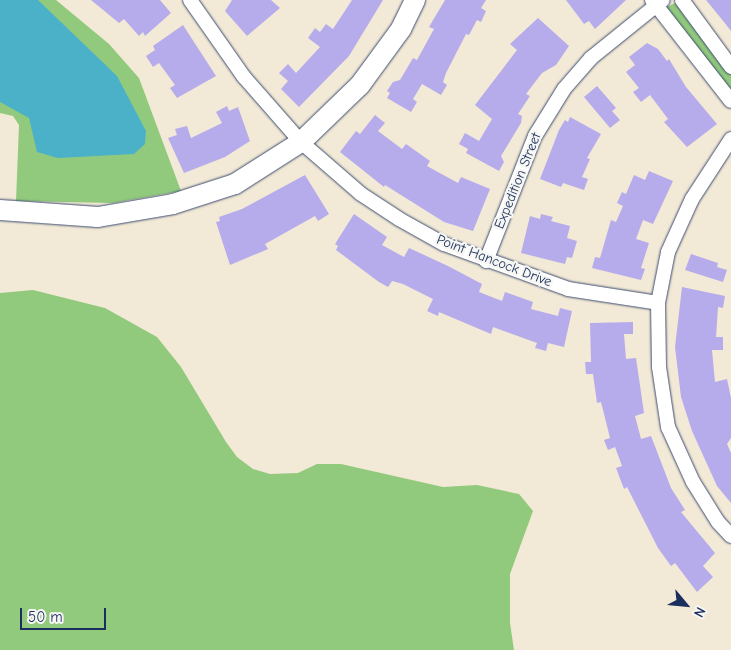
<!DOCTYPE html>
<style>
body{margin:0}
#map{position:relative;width:731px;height:650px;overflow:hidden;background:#f2e9d6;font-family:"Comic Neue",sans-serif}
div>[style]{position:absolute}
.green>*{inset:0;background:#92ca7d}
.water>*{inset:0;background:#4ab1c9}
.building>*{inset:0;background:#b7aceb}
.roads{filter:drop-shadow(0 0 1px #3b4b70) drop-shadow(0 0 1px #3b4b70)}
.street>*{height:14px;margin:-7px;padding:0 7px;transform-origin:7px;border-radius:7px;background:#fff}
.secondary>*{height:20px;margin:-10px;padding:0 10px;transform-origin:10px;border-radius:10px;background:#fff}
span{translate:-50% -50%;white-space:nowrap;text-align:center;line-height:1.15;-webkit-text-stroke:4.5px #f6f6f2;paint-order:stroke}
.street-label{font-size:14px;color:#1b2f5e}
.north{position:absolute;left:661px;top:580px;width:50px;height:50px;-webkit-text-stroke:4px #f6f6f2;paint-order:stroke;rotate:118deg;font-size:14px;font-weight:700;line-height:20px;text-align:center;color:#1b2f5e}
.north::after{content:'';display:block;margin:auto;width:18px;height:22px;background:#1b2f5e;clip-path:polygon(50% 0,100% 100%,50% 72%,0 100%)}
.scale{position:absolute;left:20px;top:608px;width:86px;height:22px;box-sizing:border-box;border:2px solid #1b2f5e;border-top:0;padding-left:6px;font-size:15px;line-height:18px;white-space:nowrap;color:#1b2f5e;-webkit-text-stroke:4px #f6f6f2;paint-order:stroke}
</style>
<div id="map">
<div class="green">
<div style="clip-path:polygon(0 0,56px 0,109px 44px,139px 78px,181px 191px,113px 203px,16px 201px,19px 125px,13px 116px,0 113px)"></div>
<div style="clip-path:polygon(675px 3px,731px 75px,731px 99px,665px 8px)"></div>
<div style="clip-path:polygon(33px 290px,105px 308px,157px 337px,181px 367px,226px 442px,237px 457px,253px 469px,270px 474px,298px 473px,317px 464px,341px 464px,443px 487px,477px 485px,519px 494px,533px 511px,510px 574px,510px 623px,514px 650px,0 650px,0 293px)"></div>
</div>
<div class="water">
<div style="clip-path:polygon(0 0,38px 0,117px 76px,146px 131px,145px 144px,134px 154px,58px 158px,37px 152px,29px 118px,0 102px)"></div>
</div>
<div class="building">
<div style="clip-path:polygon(91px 0,160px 0,171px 13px,145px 36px,143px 32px,139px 36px,124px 19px,119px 23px)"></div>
<div style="clip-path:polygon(232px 0,271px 0,280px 8px,247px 36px,225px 11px)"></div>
<div style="clip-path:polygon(352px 0,383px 0,349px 56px,299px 107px,281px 89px,288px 81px,279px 73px,288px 64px,296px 73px,320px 47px,308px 38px,315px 28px,320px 32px,326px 24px,333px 29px)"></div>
<div style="clip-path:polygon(445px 0,486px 0,481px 8px,486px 11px,481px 22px,477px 20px,469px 35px,466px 34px,446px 73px,443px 82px,447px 85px,441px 95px,422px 84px,413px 99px,417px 102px,411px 112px,387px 98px,390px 93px,387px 91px,393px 82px,400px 80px,413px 58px,417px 60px,434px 29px,429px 27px)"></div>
<div style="clip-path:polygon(566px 0,626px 0,595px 29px,589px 21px,584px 24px)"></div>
<div style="clip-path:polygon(706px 0,731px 0,731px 31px,724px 22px)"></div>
<div style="clip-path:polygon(538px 18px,569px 46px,556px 65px,542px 73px,526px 94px,530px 96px,518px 114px,522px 116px,521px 123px,501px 156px,504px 162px,499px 171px,466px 153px,468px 149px,459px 144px,465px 133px,479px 141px,492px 119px,475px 105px,517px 50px,510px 44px)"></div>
<div style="clip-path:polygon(183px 25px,216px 76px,177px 98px,170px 88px,175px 85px,159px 63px,153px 67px,146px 56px,155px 50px,153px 46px)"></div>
<div style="clip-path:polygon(647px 43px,658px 49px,667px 61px,669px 59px,686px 87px,717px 124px,687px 147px,664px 122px,668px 119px,650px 95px,641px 102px,633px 92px,639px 88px,626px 72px,635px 65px,629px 57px)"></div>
<div style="clip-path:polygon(597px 86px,616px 108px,612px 111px,620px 120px,610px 128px,584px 97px)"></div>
<div style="clip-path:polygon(227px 106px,229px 111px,238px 107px,250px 141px,225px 157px,184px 173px,168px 138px,177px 135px,175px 129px,187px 126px,191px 138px,222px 123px,216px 112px)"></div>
<div style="clip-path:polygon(375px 115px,385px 123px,378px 131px,402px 149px,406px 144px,430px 161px,427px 166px,458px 183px,461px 177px,490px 189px,473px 231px,444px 222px,385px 185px,384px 187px,340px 152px,356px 131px,360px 134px)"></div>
<div style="clip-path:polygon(570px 117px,601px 134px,587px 158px,590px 159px,582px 177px,588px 179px,584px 190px,563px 183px,561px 187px,540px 179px,559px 130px,565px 120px,568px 122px)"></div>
<div style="clip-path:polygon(649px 171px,673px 181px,653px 224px,643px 220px,636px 239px,649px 243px,641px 268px,645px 269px,641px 280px,592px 268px,595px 257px,600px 258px,611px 220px,616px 222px,623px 206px,617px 203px,622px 192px,626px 194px,634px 175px,645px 180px)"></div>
<div style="clip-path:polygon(305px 175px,329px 214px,318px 221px,315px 216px,265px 244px,268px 249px,230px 265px,216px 222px,220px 221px,219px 217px,242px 209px)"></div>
<div style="clip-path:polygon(354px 214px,387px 237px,382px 245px,404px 257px,409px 248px,448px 266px,482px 284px,479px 292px,502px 301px,505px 292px,533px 302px,531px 309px,558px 316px,560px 308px,572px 311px,564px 347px,548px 343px,546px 351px,535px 348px,537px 343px,493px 327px,491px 334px,439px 312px,438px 316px,427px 311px,433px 299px,403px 284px,392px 281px,388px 287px,379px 282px,336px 250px,338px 246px,335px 244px)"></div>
<div style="clip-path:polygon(541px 214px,553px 217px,551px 221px,570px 226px,567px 238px,577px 241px,572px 258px,567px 257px,565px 264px,521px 253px,530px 216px,540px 219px)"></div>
<div style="clip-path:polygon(691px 254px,718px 263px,717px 267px,727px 270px,723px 282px,685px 270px)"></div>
<div style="clip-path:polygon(682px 287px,725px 296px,723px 308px,718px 307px,716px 337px,723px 337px,723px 350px,712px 350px,715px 382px,727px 379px,731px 398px,731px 438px,727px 444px,731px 453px,731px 503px,717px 486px,692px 431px,681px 397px,675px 347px)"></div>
<div style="clip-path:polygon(633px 322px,633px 334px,624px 334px,626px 359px,636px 358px,644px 413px,635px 416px,641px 439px,651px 436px,671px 488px,685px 510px,681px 512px,715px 553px,703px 566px,713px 577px,697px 592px,675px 563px,671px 566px,658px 548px,627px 487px,624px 489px,616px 468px,622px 466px,615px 447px,608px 450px,604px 440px,610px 438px,601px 402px,597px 403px,593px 374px,586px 374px,585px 362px,591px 362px,590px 323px)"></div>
</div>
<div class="roads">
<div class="street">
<div style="left:190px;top:0;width:94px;rotate:55deg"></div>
<div style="left:244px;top:77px;width:86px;rotate:48.8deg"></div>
<div style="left:301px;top:142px;width:79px;rotate:40.9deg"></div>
<div style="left:361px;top:194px;width:45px;rotate:33.3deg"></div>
<div style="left:399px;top:219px;width:51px;rotate:29.1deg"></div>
<div style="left:444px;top:244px;width:132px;rotate:19.9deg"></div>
<div style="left:568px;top:289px;width:91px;rotate:8.8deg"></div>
<div style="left:652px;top:0;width:128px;rotate:52deg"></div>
<div style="left:682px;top:0;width:83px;rotate:53.8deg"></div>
<div style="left:731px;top:139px;width:72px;rotate:123deg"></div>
<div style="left:692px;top:199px;width:58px;rotate:114.4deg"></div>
<div style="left:668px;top:252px;width:52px;rotate:101.1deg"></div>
<div style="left:658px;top:303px;width:64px;rotate:89.1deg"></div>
<div style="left:659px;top:367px;width:61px;rotate:81.5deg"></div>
<div style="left:668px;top:427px;width:60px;rotate:65.6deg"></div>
<div style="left:693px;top:482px;width:47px;rotate:58deg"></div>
<div style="left:718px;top:522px;width:19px;rotate:47deg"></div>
<div style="left:486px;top:261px;width:134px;rotate:-68.6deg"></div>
<div style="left:535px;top:136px;width:55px;rotate:-58.3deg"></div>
<div style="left:564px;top:89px;width:41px;rotate:-48.9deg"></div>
<div style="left:591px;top:58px;width:92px;rotate:-38.9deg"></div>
</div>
<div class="secondary">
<div style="left:0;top:210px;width:98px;rotate:4.1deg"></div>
<div style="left:98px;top:217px;width:76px;rotate:-9.8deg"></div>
<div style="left:173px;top:204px;width:65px;rotate:-17.9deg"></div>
<div style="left:235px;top:184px;width:78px;rotate:-32.5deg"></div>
<div style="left:301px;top:142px;width:82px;rotate:-44deg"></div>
<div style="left:360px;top:85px;width:69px;rotate:-53.8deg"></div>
<div style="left:401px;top:29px;width:32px;rotate:-64deg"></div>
</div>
</div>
<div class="street-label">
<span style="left:518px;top:181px;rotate:-68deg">Expedition Street</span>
<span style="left:494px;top:261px;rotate:21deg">Point Hancock Drive</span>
</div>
<div class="north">N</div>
<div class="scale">50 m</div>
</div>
